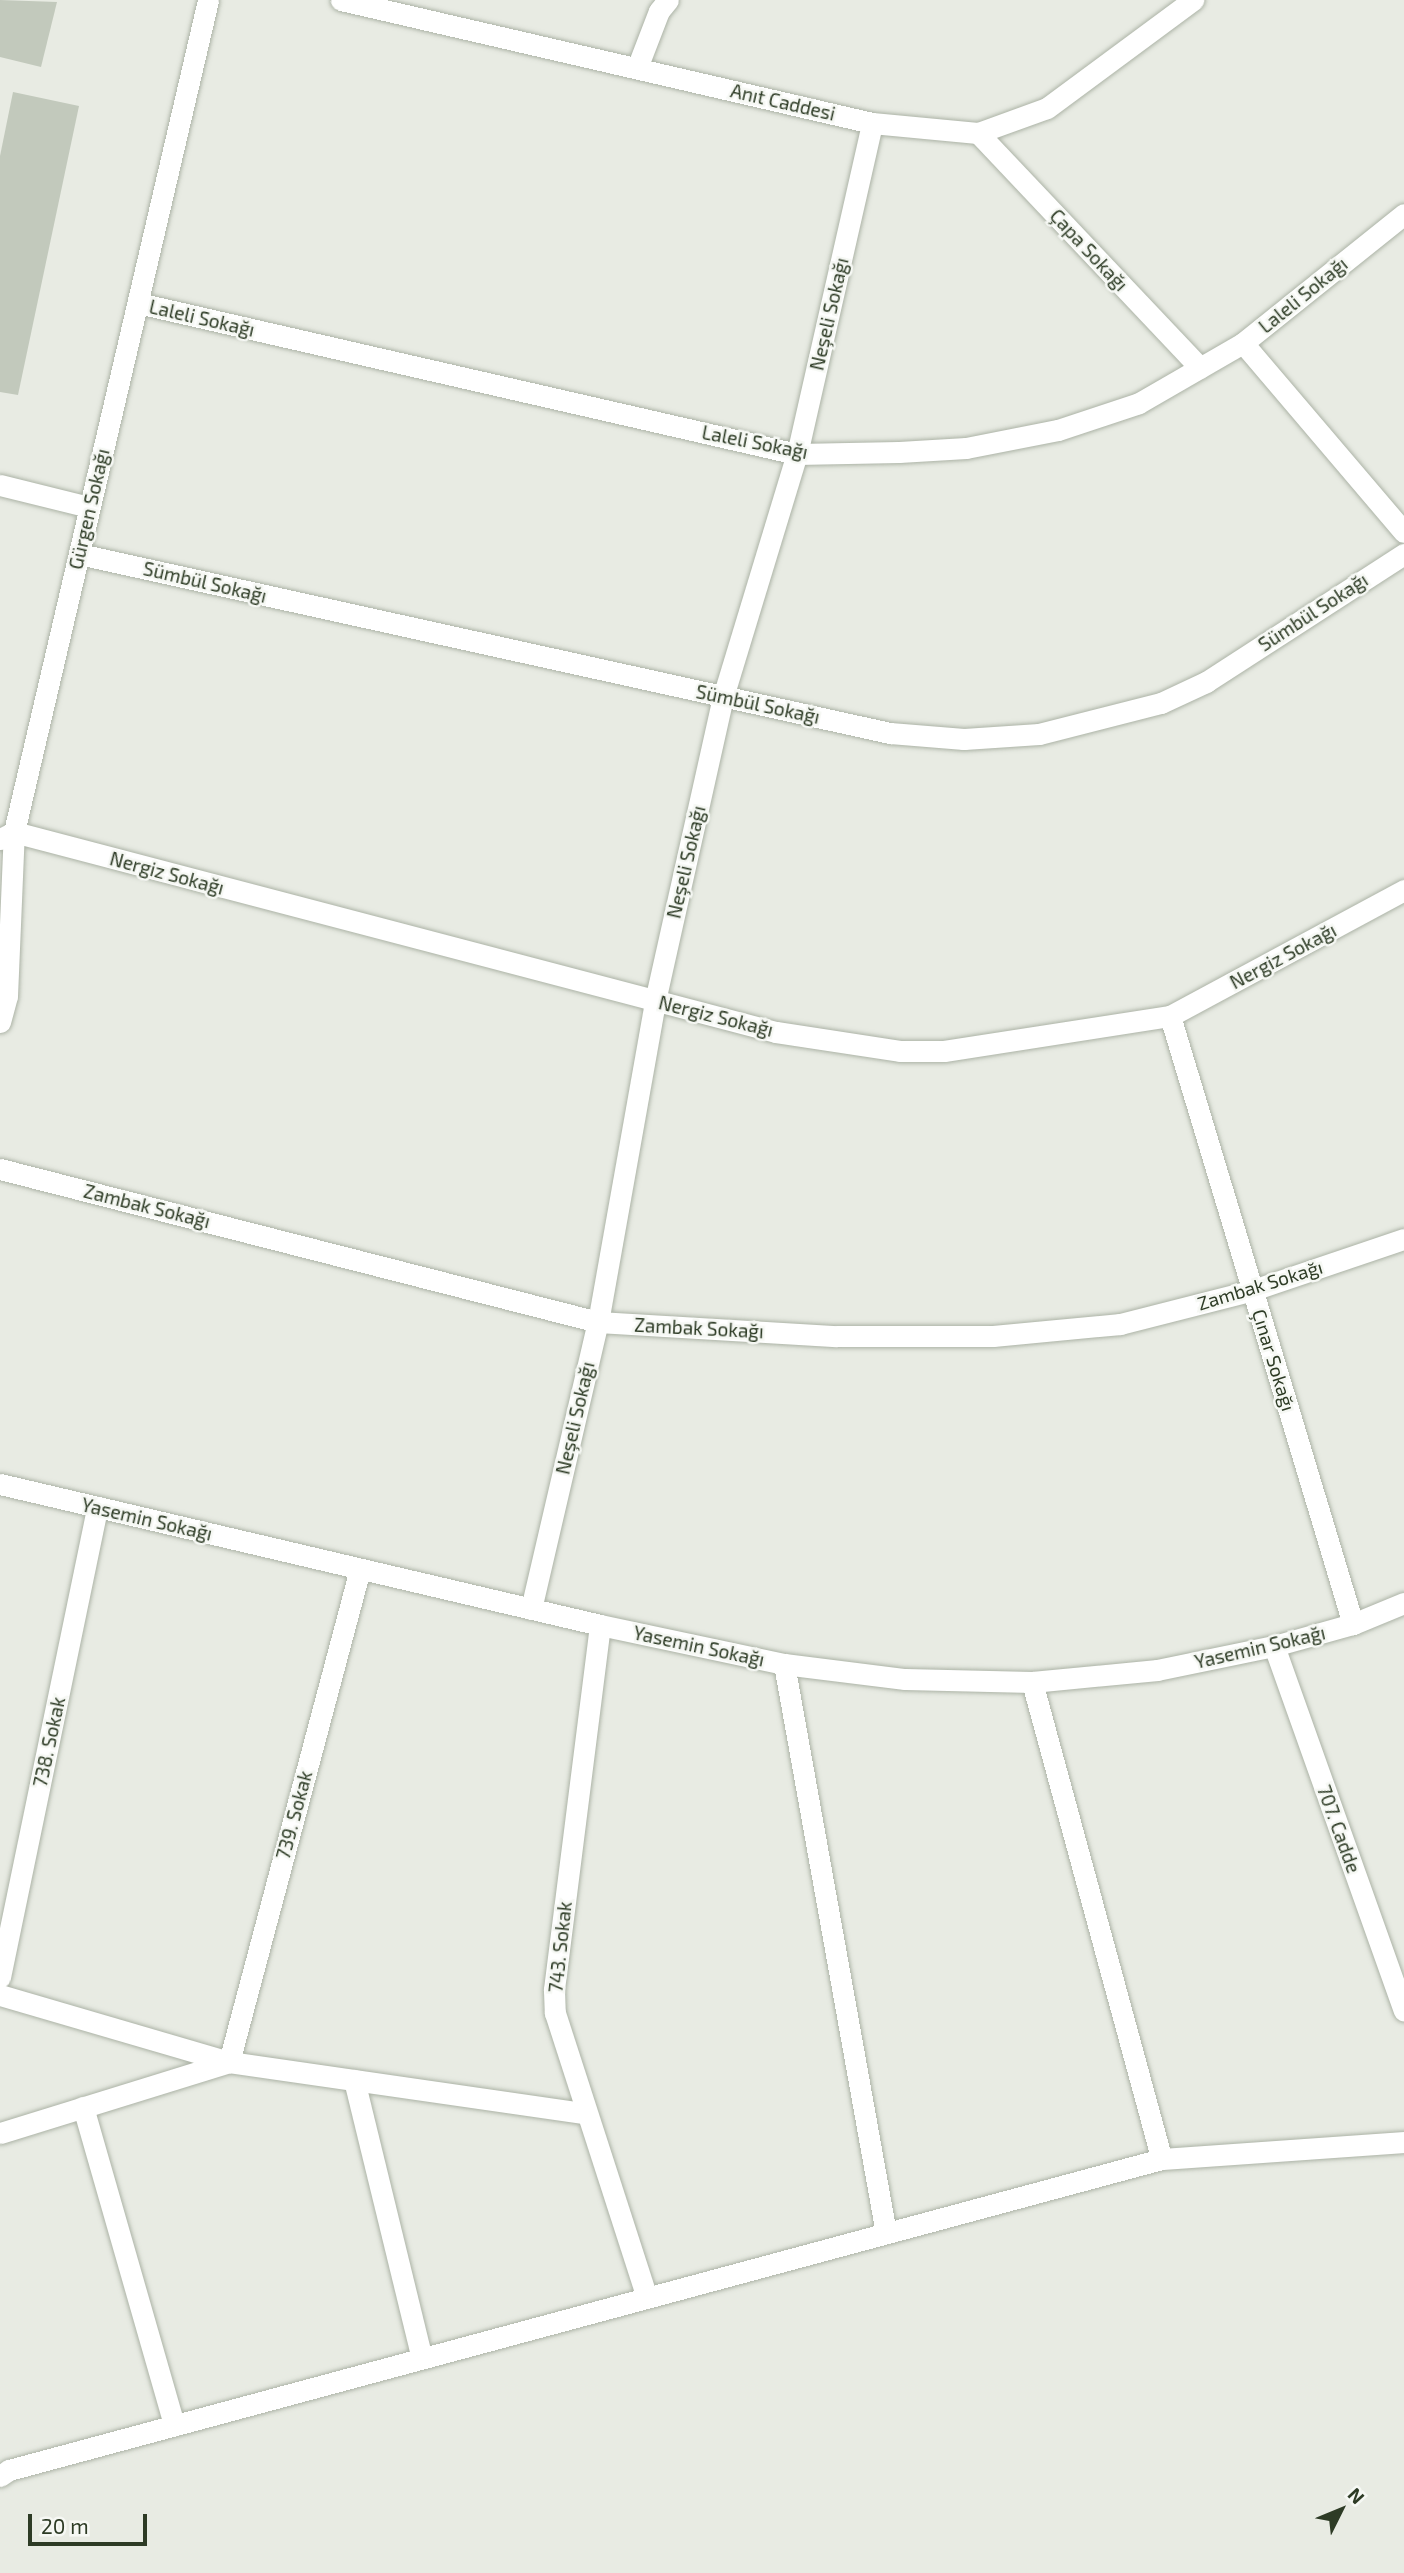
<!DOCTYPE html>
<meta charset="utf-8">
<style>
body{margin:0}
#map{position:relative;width:1404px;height:2573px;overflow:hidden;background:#e8ebe3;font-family:"Exo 2",sans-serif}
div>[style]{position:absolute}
.building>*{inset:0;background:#c2c9bc}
.roads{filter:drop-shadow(0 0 2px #acb3a6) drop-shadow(0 0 2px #acb3a6)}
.minor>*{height:21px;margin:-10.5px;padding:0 10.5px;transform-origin:10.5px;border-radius:10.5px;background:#fff}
.tertiary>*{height:21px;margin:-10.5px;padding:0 10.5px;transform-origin:10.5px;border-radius:10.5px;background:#fff}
.secondary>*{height:21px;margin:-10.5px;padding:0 10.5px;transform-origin:10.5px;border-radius:10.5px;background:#fff}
span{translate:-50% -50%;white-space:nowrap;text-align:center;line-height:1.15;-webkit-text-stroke:5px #f6f8f4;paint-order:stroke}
.street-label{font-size:19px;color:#2d3b25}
.north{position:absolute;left:1306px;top:2475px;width:70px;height:70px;-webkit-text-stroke:5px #f6f8f4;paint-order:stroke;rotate:47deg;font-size:19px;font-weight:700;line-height:28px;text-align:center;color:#2d3b25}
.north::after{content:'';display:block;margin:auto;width:24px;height:32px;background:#2d3b25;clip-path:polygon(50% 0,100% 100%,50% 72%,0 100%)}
.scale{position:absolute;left:28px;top:2514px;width:119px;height:32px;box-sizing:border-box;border:4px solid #2d3b25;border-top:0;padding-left:9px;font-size:21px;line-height:24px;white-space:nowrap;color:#2d3b25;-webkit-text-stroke:5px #f6f8f4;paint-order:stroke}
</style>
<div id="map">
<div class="building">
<div style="clip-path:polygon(0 0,57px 2px,41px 67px,0 57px)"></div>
<div style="clip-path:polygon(13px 92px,79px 106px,18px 395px,0 392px,0 156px)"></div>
</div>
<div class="roads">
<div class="minor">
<div style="left:637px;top:68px;width:61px;rotate:-68.9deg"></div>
<div style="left:659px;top:11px;width:14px;rotate:-51deg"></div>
<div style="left:978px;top:133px;width:323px;rotate:46.6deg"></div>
<div style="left:138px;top:303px;width:676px;rotate:12.91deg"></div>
<div style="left:797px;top:454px;width:102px;rotate:-1.1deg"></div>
<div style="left:899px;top:452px;width:67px;rotate:-3.4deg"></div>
<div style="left:966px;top:448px;width:94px;rotate:-11.1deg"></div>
<div style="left:1058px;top:430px;width:85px;rotate:-18.4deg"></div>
<div style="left:1139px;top:403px;width:120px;rotate:-30deg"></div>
<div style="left:1243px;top:343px;width:206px;rotate:-38.7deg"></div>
<div style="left:1243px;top:343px;width:248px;rotate:49.6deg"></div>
<div style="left:0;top:485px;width:92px;rotate:13.9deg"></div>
<div style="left:79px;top:554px;width:831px;rotate:12.45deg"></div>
<div style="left:890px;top:733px;width:74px;rotate:4.6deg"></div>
<div style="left:964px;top:739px;width:75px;rotate:-3.8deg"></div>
<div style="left:1039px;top:734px;width:126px;rotate:-14.3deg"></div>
<div style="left:1161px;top:703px;width:50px;rotate:-25deg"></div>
<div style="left:1206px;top:682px;width:236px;rotate:-32.9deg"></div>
<div style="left:0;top:839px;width:16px;rotate:-27deg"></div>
<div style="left:14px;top:832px;width:788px;rotate:14.71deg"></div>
<div style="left:776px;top:1032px;width:125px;rotate:8.7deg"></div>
<div style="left:900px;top:1051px;width:44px"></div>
<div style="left:944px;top:1051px;width:229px;rotate:-8.8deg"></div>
<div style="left:1170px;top:1016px;width:266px;rotate:-28.3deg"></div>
<div style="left:1170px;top:1016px;width:635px;rotate:73.25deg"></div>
<div style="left:0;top:1022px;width:27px;rotate:-75deg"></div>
<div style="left:7px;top:996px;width:164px;rotate:-87.6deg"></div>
<div style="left:14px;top:832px;width:854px;rotate:-76.87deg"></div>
<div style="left:0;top:1169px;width:617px;rotate:14.35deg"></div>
<div style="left:598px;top:1322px;width:239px;rotate:3.4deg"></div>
<div style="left:837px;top:1336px;width:156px"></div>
<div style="left:993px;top:1336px;width:128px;rotate:-5.4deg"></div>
<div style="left:1120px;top:1324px;width:137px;rotate:-14.3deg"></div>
<div style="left:1253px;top:1290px;width:159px;rotate:-18.7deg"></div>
<div style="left:0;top:1484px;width:616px;rotate:13.22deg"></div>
<div style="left:600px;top:1625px;width:188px;rotate:12deg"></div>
<div style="left:784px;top:1664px;width:122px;rotate:7.1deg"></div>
<div style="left:905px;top:1679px;width:127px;rotate:1.4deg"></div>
<div style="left:1032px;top:1682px;width:126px;rotate:-5.5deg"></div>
<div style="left:1157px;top:1670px;width:119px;rotate:-11.6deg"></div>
<div style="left:1274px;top:1646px;width:82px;rotate:-15.6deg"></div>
<div style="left:1353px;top:1624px;width:55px;rotate:-22.4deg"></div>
<div style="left:531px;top:1609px;width:295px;rotate:-76.9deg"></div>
<div style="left:598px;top:1322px;width:326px;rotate:-79.9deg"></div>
<div style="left:655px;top:1001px;width:312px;rotate:-77.4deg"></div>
<div style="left:723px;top:697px;width:254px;rotate:-73.1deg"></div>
<div style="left:797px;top:454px;width:339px;rotate:-77.2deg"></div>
<div style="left:600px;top:1625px;width:368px;rotate:97.2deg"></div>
<div style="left:554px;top:1990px;width:23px;rotate:88deg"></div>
<div style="left:555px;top:2013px;width:299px;rotate:72.1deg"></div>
<div style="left:784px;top:1664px;width:578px;rotate:79.84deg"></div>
<div style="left:1032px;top:1682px;width:494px;rotate:74.8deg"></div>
<div style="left:0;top:1977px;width:480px;rotate:-78.3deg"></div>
<div style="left:0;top:1995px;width:239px;rotate:16.3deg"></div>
<div style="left:229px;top:2062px;width:360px;rotate:8.2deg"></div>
<div style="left:354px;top:2080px;width:286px;rotate:76.3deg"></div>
<div style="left:83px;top:2107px;width:331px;rotate:74deg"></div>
<div style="left:0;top:2133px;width:240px;rotate:-17.2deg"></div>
<div style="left:229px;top:2062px;width:510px;rotate:-75.12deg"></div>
<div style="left:0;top:2476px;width:11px;rotate:-34deg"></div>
<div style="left:9px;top:2470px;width:1194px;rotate:-15.1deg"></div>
<div style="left:1162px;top:2159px;width:243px;rotate:-4deg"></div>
</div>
<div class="tertiary">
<div style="left:1274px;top:1646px;width:387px;rotate:70.4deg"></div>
</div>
<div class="secondary">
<div style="left:341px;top:0;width:545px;rotate:13.04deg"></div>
<div style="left:872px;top:123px;width:106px;rotate:5.4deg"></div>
<div style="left:978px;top:133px;width:73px;rotate:-19.9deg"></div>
<div style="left:1047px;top:108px;width:182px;rotate:-36.5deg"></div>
</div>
</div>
<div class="street-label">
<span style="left:783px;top:102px;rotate:13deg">Anıt Caddesi</span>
<span style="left:1089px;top:250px;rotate:47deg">Çapa Sokağı</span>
<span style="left:1303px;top:295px;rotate:-39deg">Laleli Sokağı</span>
<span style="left:829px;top:314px;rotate:-77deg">Neşeli Sokağı</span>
<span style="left:202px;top:318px;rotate:13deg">Laleli Sokağı</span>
<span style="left:755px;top:442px;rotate:11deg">Laleli Sokağı</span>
<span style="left:89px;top:509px;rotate:-77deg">Gürgen Sokağı</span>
<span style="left:205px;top:582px;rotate:13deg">Sümbül Sokağı</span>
<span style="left:1313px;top:612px;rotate:-33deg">Sümbül Sokağı</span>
<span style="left:758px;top:704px;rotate:12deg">Sümbül Sokağı</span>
<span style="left:686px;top:862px;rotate:-77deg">Neşeli Sokağı</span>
<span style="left:167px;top:873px;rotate:15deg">Nergiz Sokağı</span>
<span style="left:1283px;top:956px;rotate:-28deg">Nergiz Sokağı</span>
<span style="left:716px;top:1016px;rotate:14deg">Nergiz Sokağı</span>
<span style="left:147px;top:1206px;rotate:14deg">Zambak Sokağı</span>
<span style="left:1260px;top:1285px;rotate:-17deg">Zambak Sokağı</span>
<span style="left:699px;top:1328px;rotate:3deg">Zambak Sokağı</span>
<span style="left:1274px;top:1360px;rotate:73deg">Çınar Sokağı</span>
<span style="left:575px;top:1418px;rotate:-77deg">Neşeli Sokağı</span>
<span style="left:147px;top:1519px;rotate:13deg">Yasemin Sokağı</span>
<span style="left:699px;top:1646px;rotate:12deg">Yasemin Sokağı</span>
<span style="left:1260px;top:1647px;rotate:-13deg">Yasemin Sokağı</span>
<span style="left:49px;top:1742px;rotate:-78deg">738. Sokak</span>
<span style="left:294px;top:1815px;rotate:-75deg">739. Sokak</span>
<span style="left:1339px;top:1829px;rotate:70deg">707. Cadde</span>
<span style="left:560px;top:1947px;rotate:-84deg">743. Sokak</span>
</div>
<div class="north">N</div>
<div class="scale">20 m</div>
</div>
